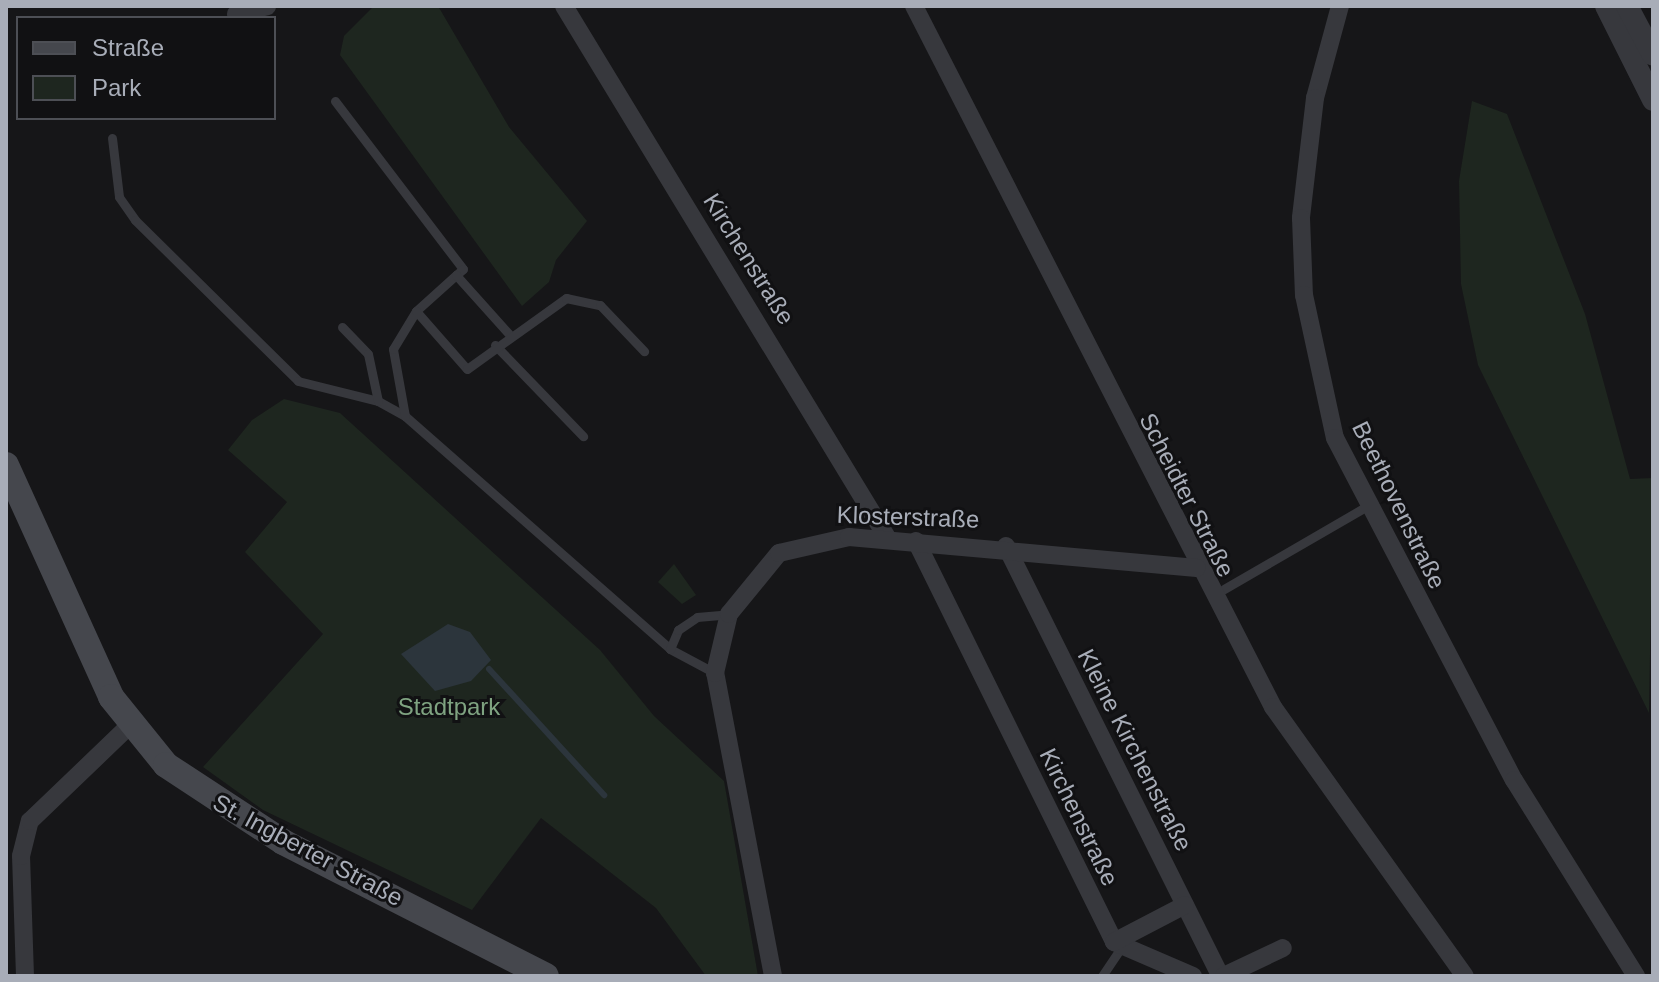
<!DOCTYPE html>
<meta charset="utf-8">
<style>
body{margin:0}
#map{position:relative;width:1659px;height:982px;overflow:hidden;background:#161618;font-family:Helvetica,sans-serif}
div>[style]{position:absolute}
.green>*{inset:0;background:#1e261f}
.water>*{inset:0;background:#2c353c}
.stream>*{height:6px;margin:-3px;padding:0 3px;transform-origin:3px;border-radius:3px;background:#2c353c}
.service>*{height:9px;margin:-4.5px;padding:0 4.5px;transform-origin:4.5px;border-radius:4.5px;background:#37383d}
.minor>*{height:18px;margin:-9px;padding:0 9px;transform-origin:9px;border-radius:9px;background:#37383d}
.tertiary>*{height:22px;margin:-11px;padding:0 11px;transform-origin:11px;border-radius:11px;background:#37383d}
.secondary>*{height:26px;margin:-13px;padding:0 13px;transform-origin:13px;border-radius:13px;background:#45474d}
span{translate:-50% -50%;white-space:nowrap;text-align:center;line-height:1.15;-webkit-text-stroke:6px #111113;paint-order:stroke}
.street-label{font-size:24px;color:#a8adb8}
.park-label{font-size:24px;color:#7fa381}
.frame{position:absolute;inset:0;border:8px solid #a8adb8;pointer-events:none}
.legend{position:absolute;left:16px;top:16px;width:260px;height:104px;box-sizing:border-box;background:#111113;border:2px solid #4d4f55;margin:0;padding:10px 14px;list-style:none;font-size:24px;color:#a8adb8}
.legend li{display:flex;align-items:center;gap:16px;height:40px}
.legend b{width:40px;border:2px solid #4d4f55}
</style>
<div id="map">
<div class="green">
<div style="clip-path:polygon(374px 6px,438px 6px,509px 127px,587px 221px,556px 260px,549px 282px,522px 306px,340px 55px,344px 36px)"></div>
<div style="clip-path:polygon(1472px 101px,1507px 114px,1585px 314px,1630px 479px,1653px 478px,1649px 713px,1478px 365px,1461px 284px,1459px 181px)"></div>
<div style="clip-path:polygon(284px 399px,340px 413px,600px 650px,654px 716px,724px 781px,758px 976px,706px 976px,656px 908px,541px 818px,472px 910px,263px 810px,203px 767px,323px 634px,245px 552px,287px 502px,228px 450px,252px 420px)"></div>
<div style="clip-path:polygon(674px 564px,696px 595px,682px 604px,658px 582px)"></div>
</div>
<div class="water">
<div style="clip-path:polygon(448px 624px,470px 632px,491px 660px,471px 681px,435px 691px,401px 654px)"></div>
</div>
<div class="stream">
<div style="left:489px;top:669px;width:171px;rotate:47.6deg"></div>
</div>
<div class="service">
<div style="left:335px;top:101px;width:211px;rotate:52.7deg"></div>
<div style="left:463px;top:269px;width:9px;rotate:139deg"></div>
<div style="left:112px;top:138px;width:59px;rotate:83.2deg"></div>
<div style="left:119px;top:197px;width:28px;rotate:55deg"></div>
<div style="left:135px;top:220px;width:229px;rotate:44.6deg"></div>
<div style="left:298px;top:381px;width:82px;rotate:14deg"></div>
<div style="left:378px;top:401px;width:31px;rotate:29deg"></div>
<div style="left:405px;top:416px;width:353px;rotate:41.3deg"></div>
<div style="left:670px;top:649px;width:51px;rotate:28.1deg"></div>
<div style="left:416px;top:311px;width:54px;rotate:-42deg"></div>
<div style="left:456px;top:275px;width:79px;rotate:48.1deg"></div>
<div style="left:342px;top:327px;width:37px;rotate:46deg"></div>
<div style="left:368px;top:354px;width:48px;rotate:78deg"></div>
<div style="left:495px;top:345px;width:127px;rotate:46deg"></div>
<div style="left:405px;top:416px;width:68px;rotate:-100.2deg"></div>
<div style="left:393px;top:349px;width:44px;rotate:-58.8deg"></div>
<div style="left:416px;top:311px;width:77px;rotate:48.7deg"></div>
<div style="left:467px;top:369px;width:122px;rotate:-35.6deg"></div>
<div style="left:566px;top:298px;width:35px;rotate:12deg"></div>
<div style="left:600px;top:305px;width:64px;rotate:46.3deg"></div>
<div style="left:1224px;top:589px;width:168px;rotate:-30.1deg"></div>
<div style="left:670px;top:649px;width:21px;rotate:-67deg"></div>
<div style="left:678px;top:630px;width:23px;rotate:-34deg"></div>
<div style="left:697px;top:617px;width:32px;rotate:-5deg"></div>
<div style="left:1102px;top:976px;width:34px;rotate:-56deg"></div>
</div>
<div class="minor">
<div style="left:564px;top:6px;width:624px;rotate:58.71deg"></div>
<div style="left:914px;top:6px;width:788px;rotate:62.88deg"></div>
<div style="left:1273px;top:707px;width:330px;rotate:54.5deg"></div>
<div style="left:1340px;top:6px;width:95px;rotate:105.2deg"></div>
<div style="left:1315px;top:98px;width:121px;rotate:96.7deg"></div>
<div style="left:1301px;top:218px;width:77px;rotate:87.8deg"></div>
<div style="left:1304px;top:295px;width:146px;rotate:77.8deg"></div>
<div style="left:1335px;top:438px;width:386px;rotate:62.4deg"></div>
<div style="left:1514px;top:780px;width:231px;rotate:58.1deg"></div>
<div style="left:236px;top:14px;width:32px;rotate:-14deg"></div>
<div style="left:916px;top:541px;width:447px;rotate:63.7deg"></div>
<div style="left:1114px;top:942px;width:86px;rotate:23.3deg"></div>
<div style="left:1006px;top:546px;width:480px;rotate:63.5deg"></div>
<div style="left:1114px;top:942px;width:80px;rotate:-27.5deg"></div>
<div style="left:25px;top:976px;width:120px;rotate:-91.9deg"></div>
<div style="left:21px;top:856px;width:36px;rotate:-76deg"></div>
<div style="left:30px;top:821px;width:136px;rotate:-43.8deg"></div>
<div style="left:773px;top:976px;width:309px;rotate:-100.8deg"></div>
<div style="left:715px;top:673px;width:61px;rotate:-76.7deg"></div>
<div style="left:729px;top:614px;width:79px;rotate:-50.7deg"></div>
<div style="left:779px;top:553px;width:72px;rotate:-12.9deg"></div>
<div style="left:849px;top:537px;width:349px;rotate:5.1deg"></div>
<div style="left:1224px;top:976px;width:65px;rotate:-25.4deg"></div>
</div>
<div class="tertiary">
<div style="left:1606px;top:6px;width:105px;rotate:63.4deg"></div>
<div style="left:1627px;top:6px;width:55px;rotate:62deg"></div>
</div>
<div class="secondary">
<div style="left:6px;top:465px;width:255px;rotate:65.6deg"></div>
<div style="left:111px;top:697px;width:87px;rotate:51deg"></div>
<div style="left:166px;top:765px;width:140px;rotate:33.3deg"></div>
<div style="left:283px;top:842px;width:295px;rotate:27deg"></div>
</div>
<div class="street-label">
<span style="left:749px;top:259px;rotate:58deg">Kirchenstraße</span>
<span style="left:1187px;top:495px;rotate:63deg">Scheidter Straße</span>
<span style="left:1399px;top:505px;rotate:64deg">Beethovenstraße</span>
<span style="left:908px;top:517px;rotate:2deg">Klosterstraße</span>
<span style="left:1135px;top:750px;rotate:63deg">Kleine Kirchenstraße</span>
<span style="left:1079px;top:817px;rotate:64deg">Kirchenstraße</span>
<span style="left:308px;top:850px;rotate:28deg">St. Ingberter Straße</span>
</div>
<div class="park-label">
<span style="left:449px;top:707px">Stadtpark</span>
</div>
<div class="frame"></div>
<ul class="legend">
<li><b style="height:10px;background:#45474d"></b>Straße</li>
<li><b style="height:22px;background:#1e261f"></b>Park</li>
</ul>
</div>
